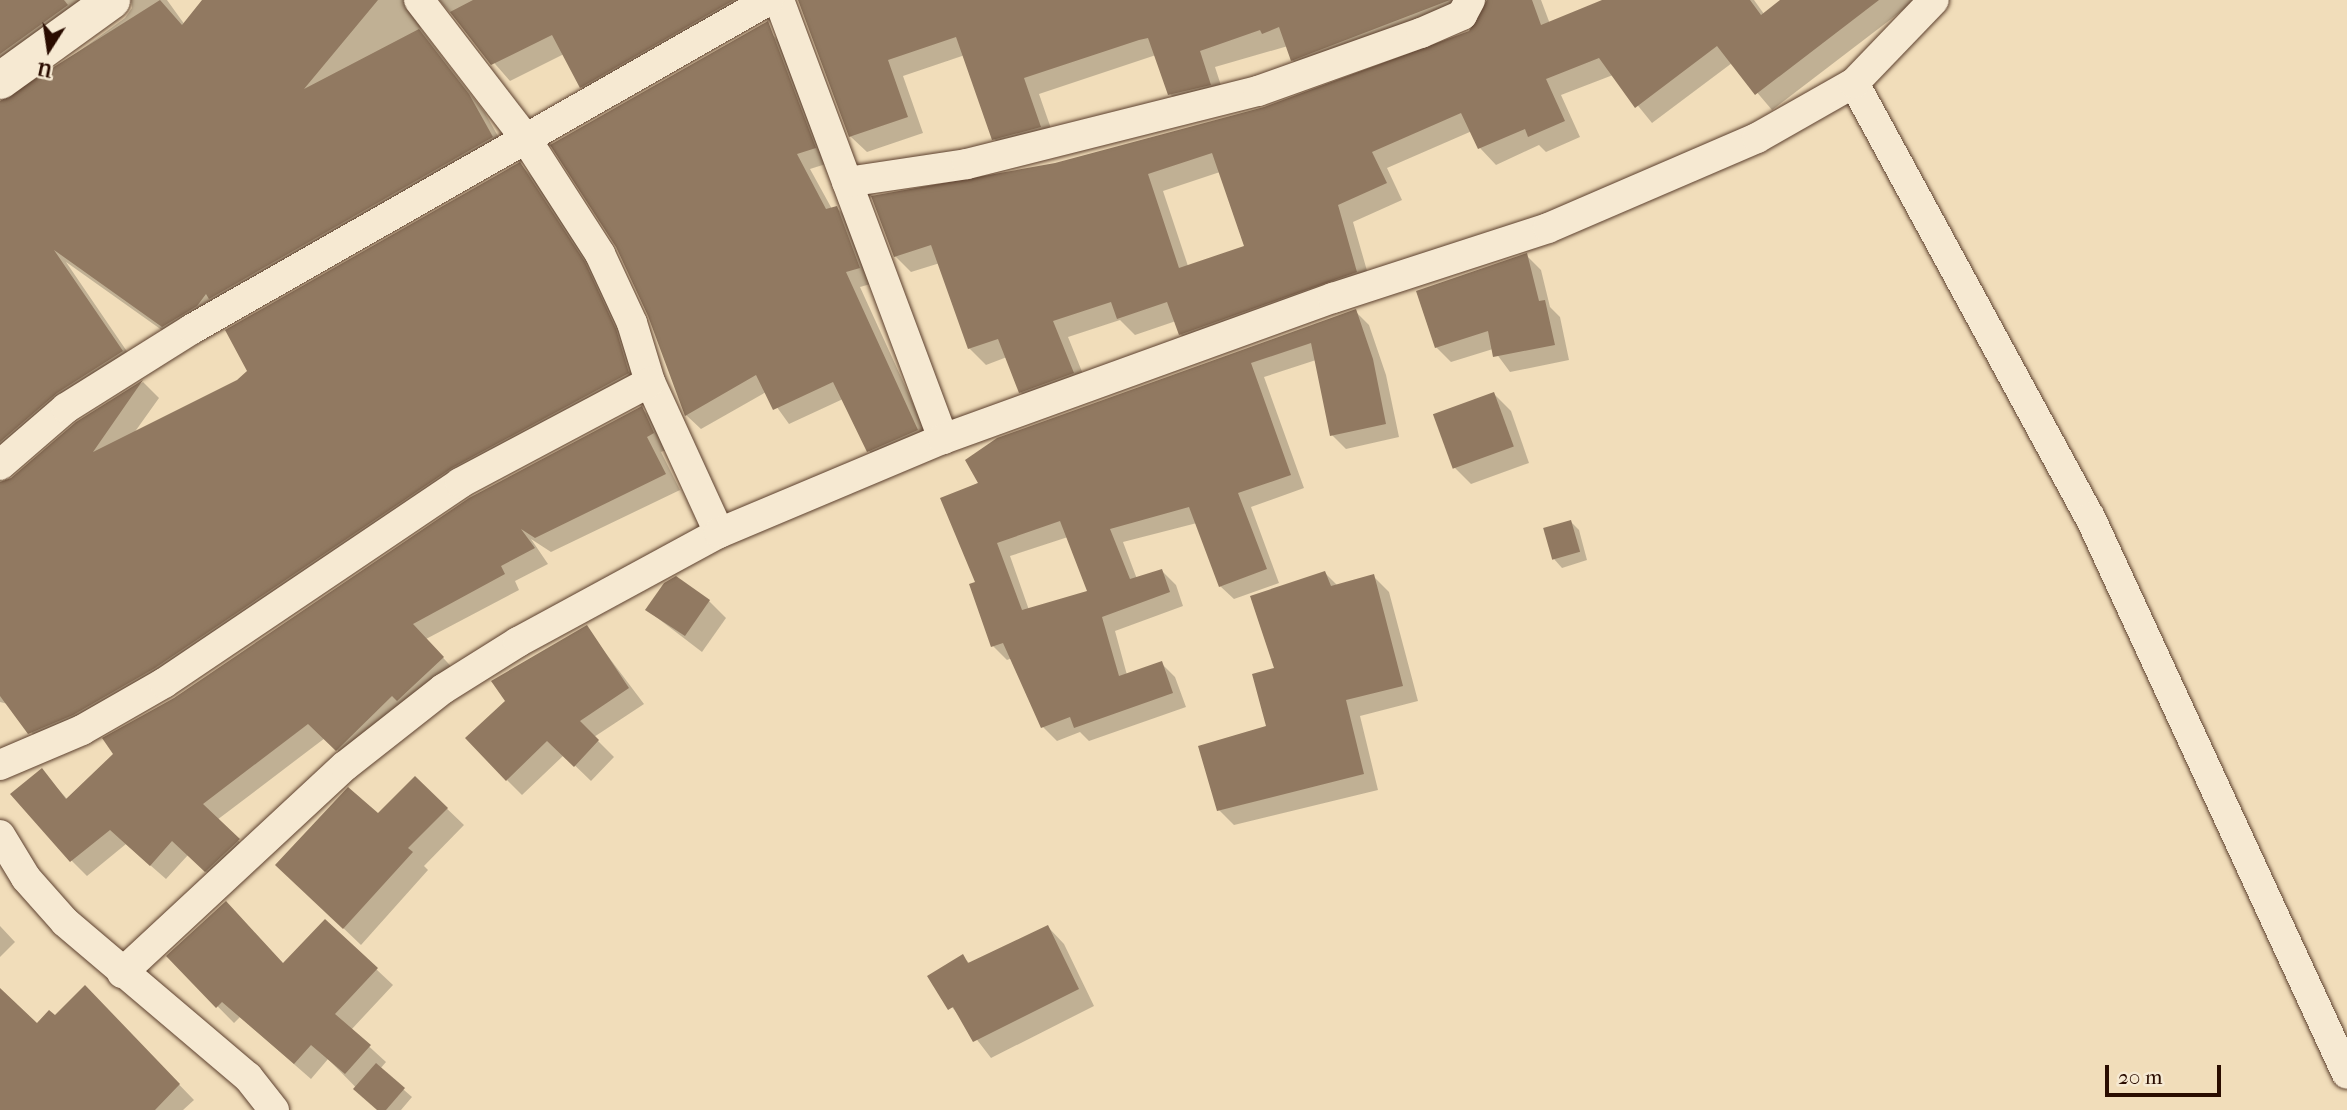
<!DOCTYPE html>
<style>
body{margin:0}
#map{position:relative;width:2347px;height:1110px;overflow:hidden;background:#f1ddba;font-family:"IM FELL French Canon",serif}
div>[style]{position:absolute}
.shadow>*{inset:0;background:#0003}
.building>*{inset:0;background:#917961;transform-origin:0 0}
.roads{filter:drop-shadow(0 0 2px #5c402e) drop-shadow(0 0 2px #5c402e)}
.minor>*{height:30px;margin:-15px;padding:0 15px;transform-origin:15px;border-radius:15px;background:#f6e9d2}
.tertiary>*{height:37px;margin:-18.5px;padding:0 18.5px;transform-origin:18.5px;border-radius:18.5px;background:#f6e9d2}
span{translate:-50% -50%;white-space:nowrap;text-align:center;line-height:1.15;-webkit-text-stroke:5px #f6e9d2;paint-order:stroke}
.north{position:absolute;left:14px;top:14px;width:70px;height:70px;-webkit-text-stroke:5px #f6e9d2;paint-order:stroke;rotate:192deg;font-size:19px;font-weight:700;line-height:28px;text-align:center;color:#2a0c00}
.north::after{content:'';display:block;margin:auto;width:24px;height:32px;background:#2a0c00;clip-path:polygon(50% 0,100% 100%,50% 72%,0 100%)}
.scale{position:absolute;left:2105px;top:1065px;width:116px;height:32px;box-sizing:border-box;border:4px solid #2a0c00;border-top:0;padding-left:9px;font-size:21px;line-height:24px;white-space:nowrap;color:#2a0c00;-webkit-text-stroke:5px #f6e9d2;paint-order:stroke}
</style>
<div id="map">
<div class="shadow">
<div style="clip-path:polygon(0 0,115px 0,0 88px)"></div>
<div style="clip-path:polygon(131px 0,167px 0,185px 25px,205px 0,432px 0,418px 19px,421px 29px,485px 113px,508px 154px,180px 343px,66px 262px,139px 369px,5px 469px,0 482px,0 102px,13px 99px,125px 18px,132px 8px)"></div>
<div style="clip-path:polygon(439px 0,757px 0,598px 103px,581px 87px,564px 54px,510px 81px)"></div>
<div style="clip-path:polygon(evenodd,799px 0,1541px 0,1550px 24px,1606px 0,1754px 0,1764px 14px,1783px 0,1916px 0,1772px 110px,1732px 63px,1652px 123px,1613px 75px,1561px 95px,1580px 137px,1546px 152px,1539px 145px,1496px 165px,1480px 148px,1472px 131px,1387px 168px,1402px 200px,1353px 222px,1372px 288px,1196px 351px,1180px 334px,1176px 321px,1135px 335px,1120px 320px,1068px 337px,1089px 389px,1036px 408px,1020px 392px,1007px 357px,986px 365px,969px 348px,940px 263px,911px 272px,895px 256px,1055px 165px,1264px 109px,1470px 32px,1487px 0,1308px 76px,1292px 60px,1288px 46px,1215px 67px,1226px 101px,1186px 111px,1170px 94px,1156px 55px,1039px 94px,1056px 143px,1010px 155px,994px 139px,965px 55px,903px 76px,923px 133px,867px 152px,850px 136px,799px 0,1220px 172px,1246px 247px,1188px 266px,1163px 191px,1220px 172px)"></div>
<div style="clip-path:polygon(763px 26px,778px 40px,797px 77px,829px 163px,810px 169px,832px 209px,837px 208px,851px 222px,874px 283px,860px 287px,932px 445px,884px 466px,869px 451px,843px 399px,789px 424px,766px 392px,701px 429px,686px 415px)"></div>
<div style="clip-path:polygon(520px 164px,536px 181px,601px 281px,645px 390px,469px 484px,46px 750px,8px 704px,0 702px,0 482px,12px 480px,77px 424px,143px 382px,159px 398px,134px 433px,238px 382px)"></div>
<div style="clip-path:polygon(1526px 255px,1541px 270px,1550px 307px,1560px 317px,1569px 360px,1510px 372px,1493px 349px,1451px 362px,1436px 347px)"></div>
<div style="clip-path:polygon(evenodd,1355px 311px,1369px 325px,1386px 375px,1399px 437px,1346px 449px,1332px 435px,1316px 360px,1264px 377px,1304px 488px,1251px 507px,1279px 583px,1234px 599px,1220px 586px,1197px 523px,1123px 542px,1137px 579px,1162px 571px,1176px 585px,1183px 606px,1115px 631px,1127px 675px,1161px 663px,1175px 677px,1186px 707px,1089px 741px,1080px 732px,1057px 741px,1043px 727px,1012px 658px,1007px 660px,993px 646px,977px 583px,943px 499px,1355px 311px,1068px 537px,1090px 592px,1029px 610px,1010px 556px,1068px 537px)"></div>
<div style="clip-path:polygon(1494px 394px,1511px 411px,1529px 463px,1471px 484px,1454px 467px)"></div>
<div style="clip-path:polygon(641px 408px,657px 423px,668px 449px,661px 452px,680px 490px,551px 552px,531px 539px,548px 564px,515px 581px,519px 590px,426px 639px,457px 673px,352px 764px,325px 738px,217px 820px,254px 856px,221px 886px,188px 855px,166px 879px,126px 844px,87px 876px,72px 861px,42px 771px,68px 800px,175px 699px)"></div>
<div style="clip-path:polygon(1571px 522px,1579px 530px,1587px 560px,1562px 568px,1554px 559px)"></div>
<div style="clip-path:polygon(1325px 573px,1338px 586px,1373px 576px,1389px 592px,1418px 701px,1360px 716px,1378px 790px,1234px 825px,1219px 810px,1269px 727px,1277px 669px)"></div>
<div style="clip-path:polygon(709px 601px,726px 618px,702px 652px,647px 610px)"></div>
<div style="clip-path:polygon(586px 627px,644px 704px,594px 737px,614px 757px,591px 781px,564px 755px,522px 795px,507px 780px)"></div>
<div style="clip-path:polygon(415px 778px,464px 825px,424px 866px,428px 870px,361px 945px,294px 881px,378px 816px)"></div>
<div style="clip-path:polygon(0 926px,15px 942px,0 957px)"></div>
<div style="clip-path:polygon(1048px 927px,1064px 944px,1094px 1006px,991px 1058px,929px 977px,962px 956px,970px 964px)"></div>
<div style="clip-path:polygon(168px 956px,376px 969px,393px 985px,351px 1030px,386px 1062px,380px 1069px,412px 1097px,401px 1110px,378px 1110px,328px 1059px,311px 1079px,240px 1017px,234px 1023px)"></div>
<div style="clip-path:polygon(85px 987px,194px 1100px,183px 1110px,0 1110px,0 990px,37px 1025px,55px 1018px)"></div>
</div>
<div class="building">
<div style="clip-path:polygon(0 0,64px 0,68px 5px,0 54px)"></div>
<div style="clip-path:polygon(160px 0,182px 25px,202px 0,378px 0,304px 89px,419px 29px,469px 94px,493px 137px,209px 299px,206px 294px,197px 306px,162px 327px,54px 250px,123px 351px,57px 393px,0 442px,0 101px)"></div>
<div style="clip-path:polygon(473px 0,734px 0,580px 88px,552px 35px,491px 65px,450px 12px)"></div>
<div style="clip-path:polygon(798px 0,1450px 0,1291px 61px,1279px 27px,1262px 34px,1260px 30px,1200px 51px,1211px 85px,1168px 95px,1148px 38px,1139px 40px,1024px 78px,1041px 127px,992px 140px,956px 37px,888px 60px,908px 117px,849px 137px)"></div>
<div style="clip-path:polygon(evenodd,1487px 0,1532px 0,1541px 25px,1602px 0,1750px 0,1761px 15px,1780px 0,1879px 0,1755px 95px,1717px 46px,1635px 108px,1599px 58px,1546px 79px,1565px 121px,1528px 137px,1525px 129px,1478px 149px,1461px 113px,1372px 152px,1387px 183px,1338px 205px,1357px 272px,1179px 335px,1167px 302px,1117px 319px,1111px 302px,1053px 321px,1074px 373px,1019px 393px,998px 339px,968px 349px,931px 245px,894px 257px,871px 196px,1055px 163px,1264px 107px,1469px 31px,1487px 0,1212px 153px,1244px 246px,1179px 268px,1148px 174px,1212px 153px)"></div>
<div style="clip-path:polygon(768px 21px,816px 148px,797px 154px,826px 209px,837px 206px,860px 268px,846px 272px,918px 430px,867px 452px,833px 382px,773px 410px,756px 375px,685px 416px,648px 316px,616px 247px,550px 145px)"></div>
<div style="clip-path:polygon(520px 162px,585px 262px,616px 329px,629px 373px,452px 468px,155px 668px,73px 715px,28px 734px,0 696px,0 482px,11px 478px,76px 422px,143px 380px,93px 452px,237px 380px,247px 371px,225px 330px)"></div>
<div style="clip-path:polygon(1527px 253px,1539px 301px,1545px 300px,1555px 345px,1493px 357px,1488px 331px,1435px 348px,1416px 291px)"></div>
<div style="clip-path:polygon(evenodd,1356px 309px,1373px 359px,1386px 424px,1330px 436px,1311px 343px,1251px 363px,1291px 475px,1238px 493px,1267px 569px,1219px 587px,1189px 507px,1110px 529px,1130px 579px,1162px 569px,1170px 592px,1102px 617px,1119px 676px,1162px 661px,1173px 693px,1074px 728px,1070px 717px,1041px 728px,1003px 643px,991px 647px,969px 584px,975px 582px,940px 498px,978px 483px,965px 460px,997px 438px,1356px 309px,1060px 521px,1087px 591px,1022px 610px,997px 543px,1060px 521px)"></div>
<div style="left:1494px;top:392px;width:58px;height:65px;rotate:70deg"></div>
<div style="clip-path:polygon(642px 406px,654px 433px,647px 437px,666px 474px,535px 538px,521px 529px,535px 548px,501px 566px,505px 574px,413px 624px,444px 657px,397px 701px,392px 696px,336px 751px,308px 724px,203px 804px,240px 839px,205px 872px,172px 841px,150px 866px,110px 830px,70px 862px,10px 794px,42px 768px,66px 799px,113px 754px,102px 738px,174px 698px,469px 498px)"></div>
<div style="left:1571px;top:520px;width:33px;height:29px;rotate:74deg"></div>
<div style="clip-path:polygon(1325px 571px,1331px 586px,1374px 574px,1403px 686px,1346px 700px,1364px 774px,1217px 811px,1198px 746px,1266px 726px,1252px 674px,1274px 668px,1250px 596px)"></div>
<div style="clip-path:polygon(676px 576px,710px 600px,685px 636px,645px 610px,664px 583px)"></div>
<div style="clip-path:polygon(587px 625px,629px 688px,580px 721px,599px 740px,574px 767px,547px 741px,506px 781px,465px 738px,505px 701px,491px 681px)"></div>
<div style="clip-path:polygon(415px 776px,448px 808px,408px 848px,413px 852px,343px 929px,275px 865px,348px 787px,378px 813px)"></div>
<div style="clip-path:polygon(226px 901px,283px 963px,325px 919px,378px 968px,335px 1014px,371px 1045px,345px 1074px,311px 1045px,294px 1064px,222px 1002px,216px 1008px,166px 956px)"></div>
<div style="clip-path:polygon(1048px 925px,1079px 989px,973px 1042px,953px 1007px,948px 1010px,927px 976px,963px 954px,968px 963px)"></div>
<div style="clip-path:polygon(85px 985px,180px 1084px,155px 1110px,0 1110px,0 988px,37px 1023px,49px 1010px,55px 1015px)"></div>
<div style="clip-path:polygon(376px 1063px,405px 1088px,386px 1110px,377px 1110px,353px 1089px)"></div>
</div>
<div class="roads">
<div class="minor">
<div style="left:419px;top:0;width:175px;rotate:52.4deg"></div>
<div style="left:526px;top:139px;width:137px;rotate:57.2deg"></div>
<div style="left:600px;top:254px;width:76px;rotate:65.1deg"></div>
<div style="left:632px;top:323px;width:62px;rotate:73deg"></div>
<div style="left:650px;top:382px;width:166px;rotate:65.4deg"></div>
<div style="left:779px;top:0;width:469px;rotate:69.5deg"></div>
<div style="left:1854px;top:83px;width:494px;rotate:61.5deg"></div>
<div style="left:2090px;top:517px;width:613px;rotate:65.23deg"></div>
<div style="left:847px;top:182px;width:121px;rotate:-8.5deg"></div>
<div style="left:967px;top:164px;width:300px;rotate:-14.1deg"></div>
<div style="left:1258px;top:91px;width:173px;rotate:-19.6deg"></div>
<div style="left:1421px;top:33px;width:45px;rotate:-23.7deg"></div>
<div style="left:1462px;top:15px;width:17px;rotate:-62deg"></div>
<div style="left:0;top:465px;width:87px;rotate:-40.8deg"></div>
<div style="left:66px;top:408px;width:149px;rotate:-32.1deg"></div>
<div style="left:192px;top:329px;width:664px;rotate:-29.69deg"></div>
<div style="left:0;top:765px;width:89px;rotate:-23.1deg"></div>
<div style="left:82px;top:730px;width:95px;rotate:-29.8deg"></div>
<div style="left:164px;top:683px;width:357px;rotate:-34deg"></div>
<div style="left:460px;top:483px;width:215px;rotate:-28deg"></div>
<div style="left:0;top:835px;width:50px;rotate:58.8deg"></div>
<div style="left:26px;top:878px;width:59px;rotate:48.4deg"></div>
<div style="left:65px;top:922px;width:240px;rotate:40.3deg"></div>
<div style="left:248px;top:1077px;width:42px;rotate:51.8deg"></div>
<div style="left:122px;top:973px;width:304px;rotate:-42.9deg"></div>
<div style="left:345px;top:766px;width:125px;rotate:-38.2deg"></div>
<div style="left:443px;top:689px;width:89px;rotate:-32.1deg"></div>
<div style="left:518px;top:642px;width:229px;rotate:-28.5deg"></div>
<div style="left:719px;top:533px;width:243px;rotate:-22.8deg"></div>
<div style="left:943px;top:439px;width:415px;rotate:-19.9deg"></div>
<div style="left:1333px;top:298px;width:226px;rotate:-18deg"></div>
<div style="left:1548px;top:228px;width:228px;rotate:-23.3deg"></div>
<div style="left:1757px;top:138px;width:112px;rotate:-29.6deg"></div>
<div style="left:1854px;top:83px;width:115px;rotate:-46.1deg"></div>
</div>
<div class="tertiary">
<div style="left:0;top:80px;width:137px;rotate:-35.8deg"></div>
</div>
</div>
<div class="north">U</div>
<div class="scale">20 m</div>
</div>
